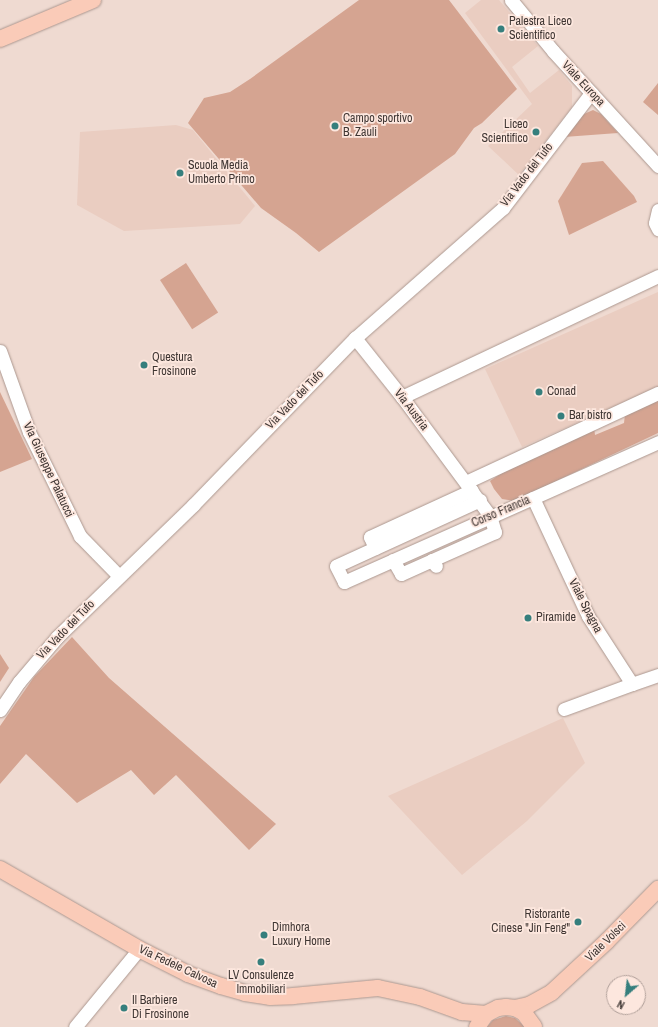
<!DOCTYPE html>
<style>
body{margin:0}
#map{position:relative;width:658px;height:1027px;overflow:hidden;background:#efdad1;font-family:"Archivo Narrow",sans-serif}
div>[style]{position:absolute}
.built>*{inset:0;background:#eacdc1}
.green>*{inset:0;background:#d5a491;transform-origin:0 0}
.roads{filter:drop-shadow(0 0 1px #ac9890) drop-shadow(0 0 1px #ac9890)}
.minor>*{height:13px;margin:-6.5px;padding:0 6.5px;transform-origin:6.5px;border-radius:6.5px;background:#fff}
.major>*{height:16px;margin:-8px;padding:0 8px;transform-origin:8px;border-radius:8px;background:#facbb8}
.dots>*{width:11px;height:11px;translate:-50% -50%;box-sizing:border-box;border:2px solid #fde7de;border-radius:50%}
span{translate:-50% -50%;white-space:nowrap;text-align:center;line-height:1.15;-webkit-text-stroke:3.5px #fde7de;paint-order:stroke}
.poi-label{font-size:12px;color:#3f3633}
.left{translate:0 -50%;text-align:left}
.right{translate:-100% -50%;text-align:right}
.street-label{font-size:12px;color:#3f3633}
.north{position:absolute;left:606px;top:975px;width:40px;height:40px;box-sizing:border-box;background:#fde7de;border:1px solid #b1a09a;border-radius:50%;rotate:208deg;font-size:11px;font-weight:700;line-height:16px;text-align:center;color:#3f3633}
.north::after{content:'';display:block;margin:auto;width:14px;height:18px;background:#367f7d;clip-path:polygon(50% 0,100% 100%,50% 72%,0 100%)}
</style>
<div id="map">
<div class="built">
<div style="clip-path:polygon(481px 0,499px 0,538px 46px,512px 67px,530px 93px,559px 70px,572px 86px,572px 107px,519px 175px,488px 146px,532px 104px,465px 13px)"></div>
<div style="clip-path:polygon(176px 125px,193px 130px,255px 206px,240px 224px,124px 231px,77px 205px,80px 132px)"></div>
<div style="clip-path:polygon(658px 292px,658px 387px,522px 447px,485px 369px)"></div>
<div style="clip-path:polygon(563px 718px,585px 763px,527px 821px,462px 875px,388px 796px)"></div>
</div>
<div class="green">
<div style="clip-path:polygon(359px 0,449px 0,517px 89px,482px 123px,474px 128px,455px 154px,319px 252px,296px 233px,261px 208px,188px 123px,204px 98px,230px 92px,250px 79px)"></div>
<div style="clip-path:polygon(658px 83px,658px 115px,643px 102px)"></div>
<div style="clip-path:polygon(593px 110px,601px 114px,618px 133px,564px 137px,584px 114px)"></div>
<div style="clip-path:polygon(603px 161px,634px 196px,637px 202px,569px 235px,558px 201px,582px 163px)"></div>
<div style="left:186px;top:263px;width:59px;height:31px;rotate:57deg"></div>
<div style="clip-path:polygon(0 392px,32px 459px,0 472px)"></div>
<div style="clip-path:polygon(658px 399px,658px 433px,514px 501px,502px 499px,494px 489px,490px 481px,521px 460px,594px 427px,595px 435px,624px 423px,625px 414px)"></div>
<div style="clip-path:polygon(72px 637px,109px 678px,276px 824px,249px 850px,176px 775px,154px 795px,131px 770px,77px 803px,26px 754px,0 784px,0 726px,34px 677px)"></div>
<div style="clip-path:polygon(0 654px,9px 668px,0 682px)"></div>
<div style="clip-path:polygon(506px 1016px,515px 1018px,525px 1027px,487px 1027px,493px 1020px)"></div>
</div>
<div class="roads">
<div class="minor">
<div style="left:511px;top:0;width:66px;rotate:50.5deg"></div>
<div style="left:553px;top:51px;width:156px;rotate:47.6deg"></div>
<div style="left:658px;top:210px;width:13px;rotate:103deg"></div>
<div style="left:655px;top:223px;width:7px;rotate:63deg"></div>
<div style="left:355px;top:338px;width:75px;rotate:51.5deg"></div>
<div style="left:402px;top:397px;width:148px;rotate:53.5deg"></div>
<div style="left:490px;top:516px;width:17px;rotate:73deg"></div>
<div style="left:495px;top:532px;width:69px;rotate:156deg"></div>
<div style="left:432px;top:560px;width:7px;rotate:56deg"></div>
<div style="left:0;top:351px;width:86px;rotate:70.3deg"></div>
<div style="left:29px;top:432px;width:116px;rotate:63.9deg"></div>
<div style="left:80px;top:536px;width:56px;rotate:45.7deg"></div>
<div style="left:402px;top:397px;width:283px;rotate:-25.3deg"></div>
<div style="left:466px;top:482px;width:212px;rotate:-24.9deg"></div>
<div style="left:533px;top:498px;width:130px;rotate:65deg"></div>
<div style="left:588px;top:616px;width:81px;rotate:57.1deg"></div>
<div style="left:632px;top:684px;width:28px;rotate:-19deg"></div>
<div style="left:480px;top:500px;width:158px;rotate:155.4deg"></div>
<div style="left:336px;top:566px;width:18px;rotate:63deg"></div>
<div style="left:344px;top:582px;width:344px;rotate:-24deg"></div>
<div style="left:375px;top:548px;width:12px;rotate:-114deg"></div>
<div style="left:370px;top:537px;width:112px;rotate:-24.7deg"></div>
<div style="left:393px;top:560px;width:16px;rotate:60deg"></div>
<div style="left:401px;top:574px;width:34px;rotate:-24deg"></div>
<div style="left:564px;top:709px;width:72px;rotate:-20.2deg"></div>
<div style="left:0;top:710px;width:34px;rotate:-56deg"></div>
<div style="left:19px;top:682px;width:59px;rotate:-49.8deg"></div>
<div style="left:57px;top:637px;width:190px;rotate:-44.1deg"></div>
<div style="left:193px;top:505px;width:233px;rotate:-45.9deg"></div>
<div style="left:355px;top:338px;width:197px;rotate:-41.3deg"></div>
<div style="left:503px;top:208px;width:145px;rotate:-52.6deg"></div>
<div style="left:75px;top:1027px;width:101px;rotate:-50.6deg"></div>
</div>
<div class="major">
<div style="left:0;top:39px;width:101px;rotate:-22.8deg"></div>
<div style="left:0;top:869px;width:160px;rotate:29.9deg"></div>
<div style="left:139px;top:949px;width:55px;rotate:27deg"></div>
<div style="left:188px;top:974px;width:35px;rotate:20deg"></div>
<div style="left:221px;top:986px;width:25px;rotate:16deg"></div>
<div style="left:245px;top:993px;width:25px;rotate:9deg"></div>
<div style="left:270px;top:997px;width:23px;rotate:-2deg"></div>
<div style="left:293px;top:996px;width:85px;rotate:-5.4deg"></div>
<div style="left:378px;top:988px;width:43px;rotate:12.1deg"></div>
<div style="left:420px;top:997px;width:45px;rotate:19.7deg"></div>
<div style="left:462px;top:1012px;width:24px;rotate:5deg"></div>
<div style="left:515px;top:1008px;width:14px;rotate:-12deg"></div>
<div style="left:529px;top:1005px;width:26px;rotate:-29deg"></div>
<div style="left:552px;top:992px;width:75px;rotate:-42.8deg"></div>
<div style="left:607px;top:941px;width:73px;rotate:-45.6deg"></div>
<div style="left:477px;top:1027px;width:16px;rotate:-55deg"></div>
<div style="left:486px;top:1014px;width:13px;rotate:-27deg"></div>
<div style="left:498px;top:1008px;width:8px;rotate:-7deg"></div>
<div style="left:506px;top:1007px;width:9px;rotate:6deg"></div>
<div style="left:515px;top:1008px;width:10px;rotate:29deg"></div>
<div style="left:524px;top:1013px;width:17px;rotate:54deg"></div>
</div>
</div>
<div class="dots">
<div style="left:501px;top:29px;background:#367f7d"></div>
<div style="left:335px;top:126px;background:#367f7d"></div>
<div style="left:536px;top:132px;background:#367f7d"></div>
<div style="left:180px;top:173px;background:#367f7d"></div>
<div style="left:144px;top:365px;background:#367f7d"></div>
<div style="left:539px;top:392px;background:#367f7d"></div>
<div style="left:561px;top:416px;background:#367f7d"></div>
<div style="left:528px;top:618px;background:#367f7d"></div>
<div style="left:578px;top:922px;background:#367f7d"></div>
<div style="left:264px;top:935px;background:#367f7d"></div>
<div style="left:261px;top:962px;background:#367f7d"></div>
<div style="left:124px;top:1008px;background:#367f7d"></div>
</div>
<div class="poi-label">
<span class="left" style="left:509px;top:29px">Palestra Liceo<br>Scientifico</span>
<span class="left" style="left:343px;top:126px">Campo sportivo<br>B. Zauli</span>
<span class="right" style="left:528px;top:132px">Liceo<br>Scientifico</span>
<span class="left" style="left:188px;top:173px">Scuola Media<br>Umberto Primo</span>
<span class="left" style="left:152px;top:365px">Questura<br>Frosinone</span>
<span class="left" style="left:547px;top:392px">Conad</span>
<span class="left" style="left:569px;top:416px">Bar bistro</span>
<span class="left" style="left:536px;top:618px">Piramide</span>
<span class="right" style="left:570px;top:922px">Ristorante<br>Cinese "Jin Feng"</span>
<span class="left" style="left:272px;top:935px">Dimhora<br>Luxury Home</span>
<span style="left:261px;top:983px">LV Consulenze<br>Immobiliari</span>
<span class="left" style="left:132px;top:1008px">Il Barbiere<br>Di Frosinone</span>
</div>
<div class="street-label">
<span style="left:583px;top:84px;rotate:47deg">Viale Europa</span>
<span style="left:527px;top:175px;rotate:-52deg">Via Vado del Tufo</span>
<span style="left:295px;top:400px;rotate:-46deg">Via Vado del Tufo</span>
<span style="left:411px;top:410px;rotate:53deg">Via Austria</span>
<span style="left:48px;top:470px;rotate:65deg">Via Giuseppe Palatucci</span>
<span style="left:501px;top:512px;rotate:-23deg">Corso Francia</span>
<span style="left:585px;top:606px;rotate:63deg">Viale Spagna</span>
<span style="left:66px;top:630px;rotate:-46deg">Via Vado del Tufo</span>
<span style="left:606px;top:942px;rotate:-44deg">Viale Volsci</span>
<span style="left:178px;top:967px;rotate:25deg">Via Fedele Calvosa</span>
</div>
<div class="north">N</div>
</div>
